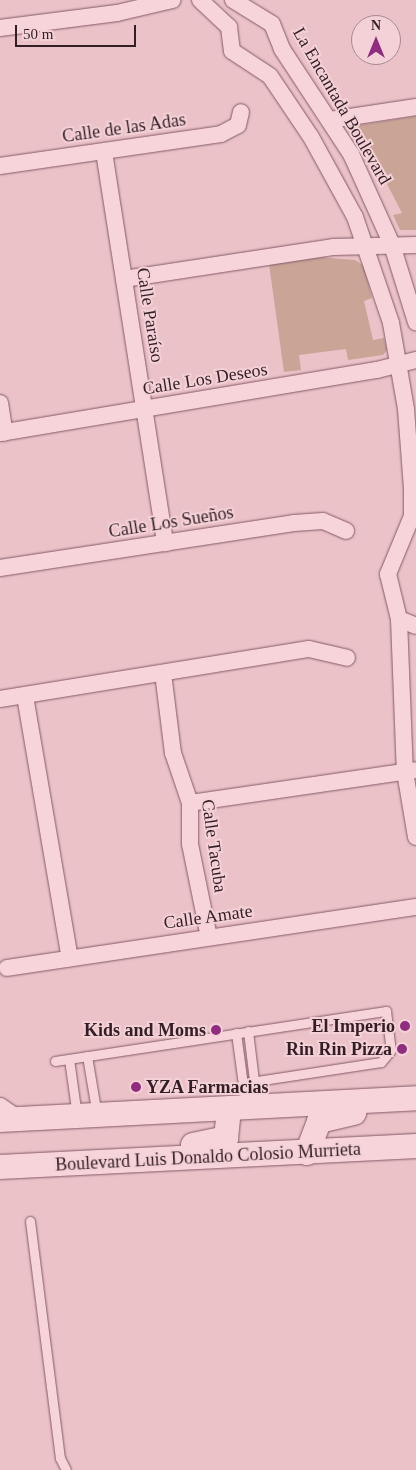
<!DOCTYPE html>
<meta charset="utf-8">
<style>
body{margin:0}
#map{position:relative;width:416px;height:1470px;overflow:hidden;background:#ebc2c8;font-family:Georgia,serif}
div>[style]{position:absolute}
.green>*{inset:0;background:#c9a497}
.roads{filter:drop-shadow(0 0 1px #845a67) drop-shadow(0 0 1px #845a67)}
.lane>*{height:9px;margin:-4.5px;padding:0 4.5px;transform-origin:4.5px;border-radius:4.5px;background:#f7d4d9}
.street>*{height:16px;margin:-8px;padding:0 8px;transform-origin:8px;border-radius:8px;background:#f7d4d9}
.secondary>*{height:24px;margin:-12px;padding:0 12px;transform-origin:12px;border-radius:12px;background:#f7d4d9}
.dots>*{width:14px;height:14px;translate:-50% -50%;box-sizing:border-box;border:2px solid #f3d1d6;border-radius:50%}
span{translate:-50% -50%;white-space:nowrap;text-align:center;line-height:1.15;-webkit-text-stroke:4px #f3d1d6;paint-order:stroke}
.street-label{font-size:18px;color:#341e26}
.poi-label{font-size:18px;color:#341e26;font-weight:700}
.right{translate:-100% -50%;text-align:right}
.left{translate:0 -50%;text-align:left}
.north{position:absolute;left:351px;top:15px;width:50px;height:50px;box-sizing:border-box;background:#f3d1d6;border:1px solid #a78990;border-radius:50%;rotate:0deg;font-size:14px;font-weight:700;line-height:20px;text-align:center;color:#341e26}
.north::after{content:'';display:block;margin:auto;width:18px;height:22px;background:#902d81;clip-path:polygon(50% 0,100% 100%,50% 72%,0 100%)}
.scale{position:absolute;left:15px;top:25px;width:121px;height:22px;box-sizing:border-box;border:2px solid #341e26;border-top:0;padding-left:6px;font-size:15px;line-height:18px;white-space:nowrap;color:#341e26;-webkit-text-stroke:4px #f3d1d6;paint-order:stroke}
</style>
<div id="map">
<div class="green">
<div style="clip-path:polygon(416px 116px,416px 230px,400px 230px,393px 215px,402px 213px,366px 143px,358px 146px,348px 127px)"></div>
<div style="clip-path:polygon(318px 257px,355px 260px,364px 266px,372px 298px,364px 301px,373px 340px,384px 338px,387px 350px,383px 355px,348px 360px,346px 349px,299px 355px,301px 370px,284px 372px,269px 264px)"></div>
</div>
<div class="roads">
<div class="lane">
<div style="left:248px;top:1031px;width:75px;rotate:83.1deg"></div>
<div style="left:236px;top:1033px;width:75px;rotate:82.3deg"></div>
<div style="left:87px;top:1056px;width:60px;rotate:80.4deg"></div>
<div style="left:69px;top:1059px;width:58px;rotate:82deg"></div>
<div style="left:55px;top:1061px;width:335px;rotate:-8.6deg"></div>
<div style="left:386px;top:1011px;width:39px;rotate:83deg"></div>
<div style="left:391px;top:1050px;width:16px;rotate:130deg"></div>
<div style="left:381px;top:1062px;width:140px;rotate:171.3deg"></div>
<div style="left:30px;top:1221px;width:239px;rotate:82.8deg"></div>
<div style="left:60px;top:1458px;width:13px;rotate:63deg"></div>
</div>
<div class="street">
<div style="left:200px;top:0;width:40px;rotate:43deg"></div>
<div style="left:229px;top:27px;width:24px;rotate:83deg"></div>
<div style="left:232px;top:51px;width:45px;rotate:33.3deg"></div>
<div style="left:270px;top:76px;width:73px;rotate:56.1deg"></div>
<div style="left:311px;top:137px;width:91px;rotate:61.2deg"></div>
<div style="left:355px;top:217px;width:112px;rotate:71.2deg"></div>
<div style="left:391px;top:323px;width:87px;rotate:80.1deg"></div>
<div style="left:406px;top:409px;width:80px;rotate:85.7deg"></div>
<div style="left:412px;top:489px;width:27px;rotate:90deg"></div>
<div style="left:412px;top:516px;width:63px;rotate:112.5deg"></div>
<div style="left:388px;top:574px;width:46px;rotate:76.3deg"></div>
<div style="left:399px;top:619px;width:153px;rotate:87.8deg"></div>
<div style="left:405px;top:772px;width:66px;rotate:80.4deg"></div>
<div style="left:233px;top:0;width:46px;rotate:31.6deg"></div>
<div style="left:272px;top:24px;width:27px;rotate:68deg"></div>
<div style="left:282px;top:49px;width:126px;rotate:56.7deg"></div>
<div style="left:351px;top:154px;width:100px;rotate:65.7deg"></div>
<div style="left:392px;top:245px;width:81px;rotate:72.7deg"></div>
<div style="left:0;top:28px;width:118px;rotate:-7.3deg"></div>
<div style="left:117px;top:13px;width:57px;rotate:-13.1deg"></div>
<div style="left:330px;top:120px;width:87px;rotate:-8.6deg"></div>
<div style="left:104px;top:152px;width:396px;rotate:81.1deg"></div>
<div style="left:0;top:166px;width:223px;rotate:-8.2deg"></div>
<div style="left:221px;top:134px;width:19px;rotate:-28deg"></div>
<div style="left:238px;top:125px;width:13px;rotate:-77deg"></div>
<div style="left:124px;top:279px;width:211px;rotate:-8.7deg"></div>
<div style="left:333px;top:247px;width:83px;rotate:-1.4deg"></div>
<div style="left:0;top:403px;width:30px;rotate:81deg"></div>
<div style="left:0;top:433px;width:382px;rotate:-9.5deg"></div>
<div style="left:377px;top:370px;width:40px;rotate:-14.4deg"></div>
<div style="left:0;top:568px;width:297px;rotate:-8.7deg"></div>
<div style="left:294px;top:523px;width:29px;rotate:-4deg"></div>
<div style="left:323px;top:521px;width:25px;rotate:23deg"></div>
<div style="left:399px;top:619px;width:18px;rotate:22deg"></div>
<div style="left:163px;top:673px;width:81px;rotate:82.9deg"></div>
<div style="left:173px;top:753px;width:53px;rotate:71.2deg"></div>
<div style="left:190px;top:803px;width:41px;rotate:90deg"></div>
<div style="left:190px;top:844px;width:95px;rotate:78.5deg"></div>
<div style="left:25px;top:696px;width:266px;rotate:80.3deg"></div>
<div style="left:0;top:699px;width:313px;rotate:-9.2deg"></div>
<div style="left:309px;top:649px;width:39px;rotate:13deg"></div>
<div style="left:190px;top:803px;width:227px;rotate:-8.3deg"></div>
<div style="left:7px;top:968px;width:414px;rotate:-8.5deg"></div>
<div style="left:0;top:1106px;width:23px;rotate:34deg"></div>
</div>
<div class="secondary">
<div style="left:0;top:1120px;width:417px;rotate:-3deg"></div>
<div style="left:193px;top:1145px;width:34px;rotate:-12deg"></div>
<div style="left:226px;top:1138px;width:28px;rotate:-84deg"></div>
<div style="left:307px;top:1153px;width:34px;rotate:-69deg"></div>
<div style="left:319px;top:1121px;width:36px;rotate:-13deg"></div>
<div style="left:0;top:1167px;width:417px;rotate:-2.9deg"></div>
</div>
</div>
<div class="dots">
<div style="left:405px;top:1026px;background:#902d81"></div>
<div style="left:216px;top:1030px;background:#902d81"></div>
<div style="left:402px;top:1049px;background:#902d81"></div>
<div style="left:136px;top:1087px;background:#902d81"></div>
</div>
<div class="street-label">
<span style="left:342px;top:106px;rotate:60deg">La Encantada Boulevard</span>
<span style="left:124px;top:128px;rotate:-8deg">Calle de las Adas</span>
<span style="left:150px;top:315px;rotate:81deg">Calle Paraíso</span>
<span style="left:205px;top:379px;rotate:-9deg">Calle Los Deseos</span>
<span style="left:171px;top:522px;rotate:-9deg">Calle Los Sueños</span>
<span style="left:214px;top:846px;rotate:82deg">Calle Tacuba</span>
<span style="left:208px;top:917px;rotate:-8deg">Calle Amate</span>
<span style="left:208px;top:1157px;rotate:-3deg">Boulevard Luis Donaldo Colosio Murrieta</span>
</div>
<div class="poi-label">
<span class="right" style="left:395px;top:1026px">El Imperio</span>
<span class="right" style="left:206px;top:1030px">Kids and Moms</span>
<span class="right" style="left:392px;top:1049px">Rin Rin Pizza</span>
<span class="left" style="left:146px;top:1087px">YZA Farmacias</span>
</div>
<div class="north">N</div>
<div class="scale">50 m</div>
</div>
